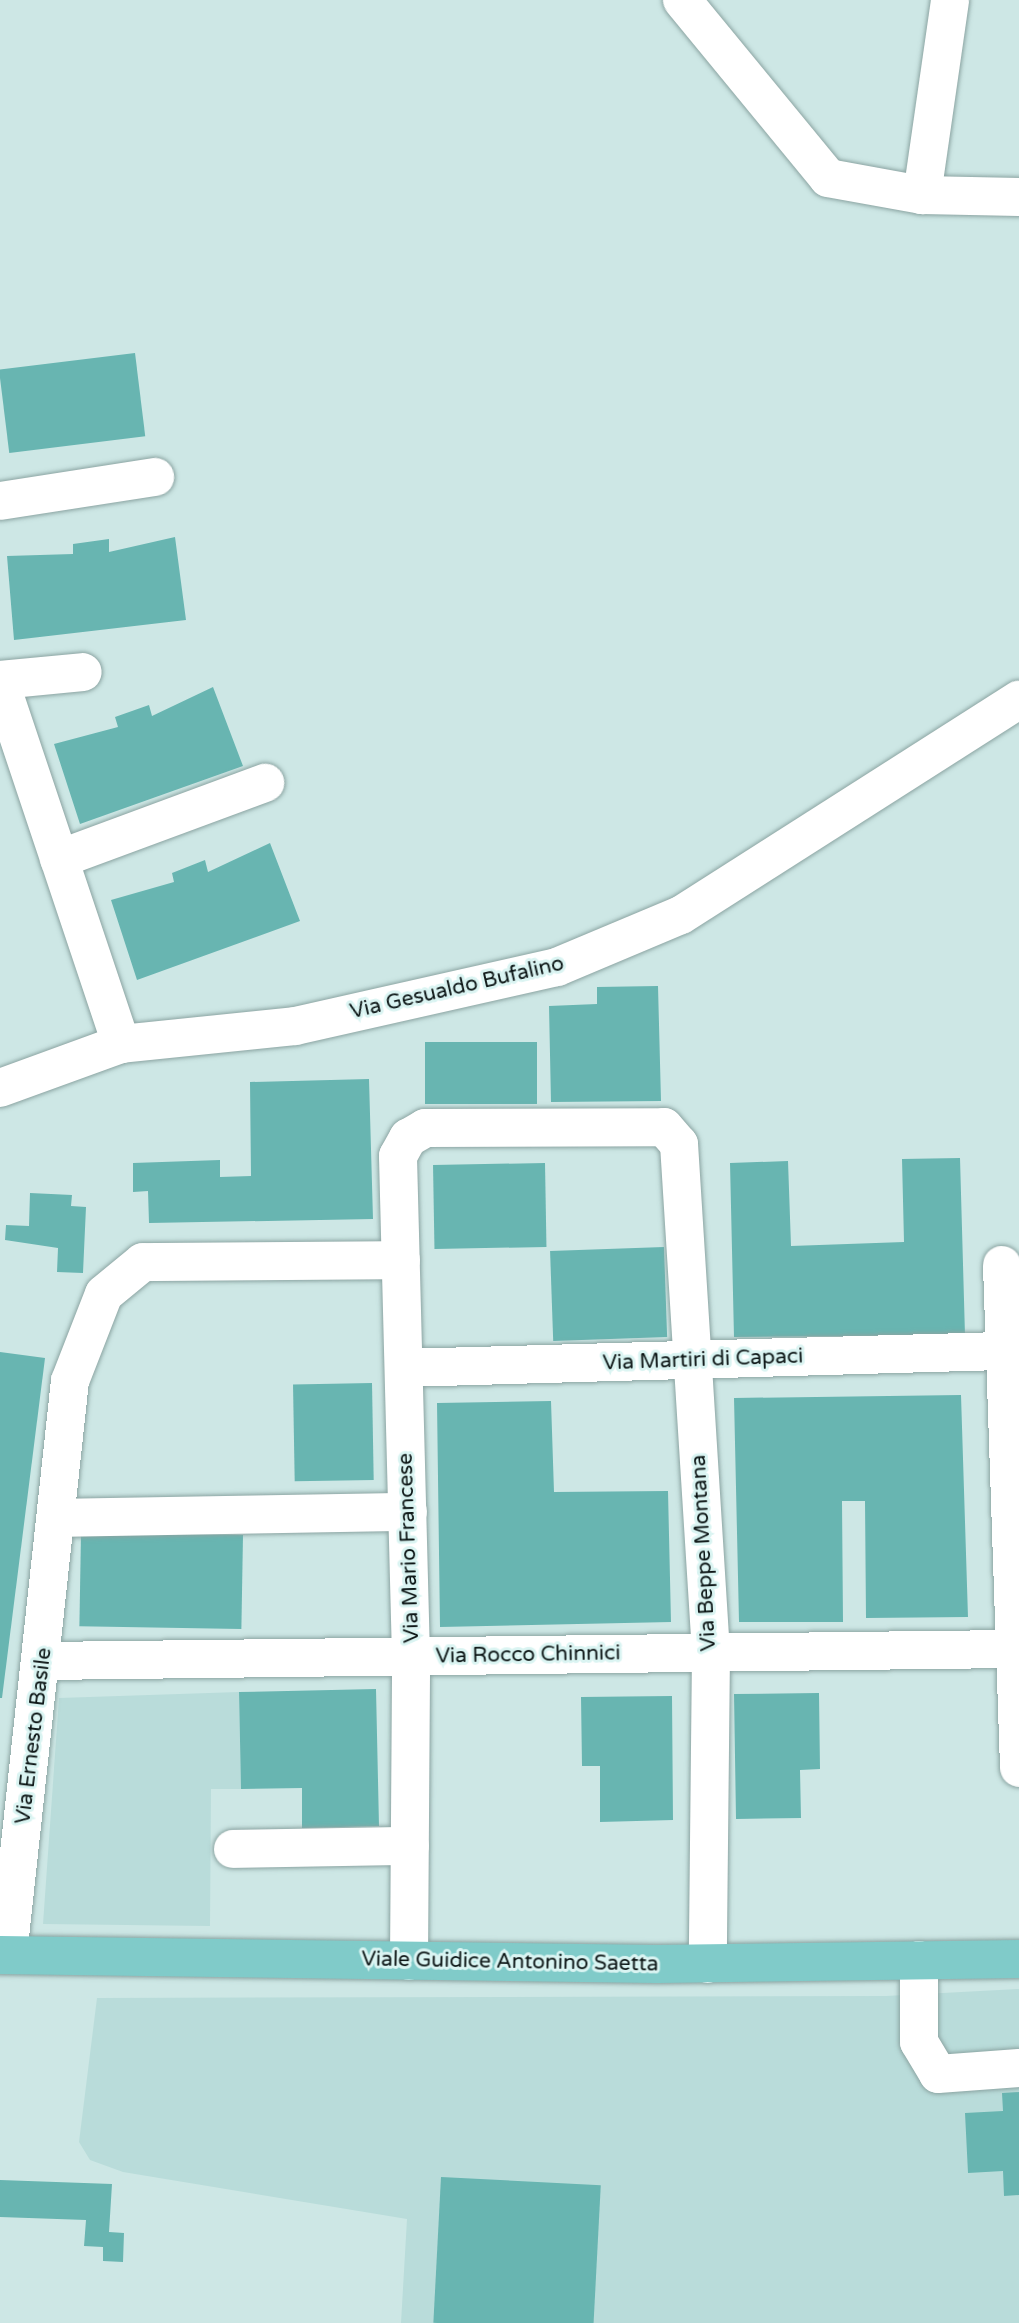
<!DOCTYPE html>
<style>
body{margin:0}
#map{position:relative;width:1019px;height:2323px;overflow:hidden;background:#cde7e5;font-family:"Varela Round",sans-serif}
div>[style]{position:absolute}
.built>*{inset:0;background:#b9dcda}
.building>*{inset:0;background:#68b5b1;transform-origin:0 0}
.roads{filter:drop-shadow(0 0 2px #8ba4a2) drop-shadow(0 0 2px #8ba4a2)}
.minor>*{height:38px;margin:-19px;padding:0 19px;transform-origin:19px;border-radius:19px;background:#fff}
.major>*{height:38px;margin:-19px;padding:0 19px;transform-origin:19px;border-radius:19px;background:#80cbc9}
span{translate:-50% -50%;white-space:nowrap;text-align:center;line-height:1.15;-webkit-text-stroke:6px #daf4f2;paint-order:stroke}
.street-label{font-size:21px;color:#0b1414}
</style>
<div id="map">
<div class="built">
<div style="clip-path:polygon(239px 1692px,241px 1789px,211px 1789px,210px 1926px,43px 1924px,59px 1698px)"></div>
<div style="clip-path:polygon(1019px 1989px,1019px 2323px,401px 2323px,407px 2219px,123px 2172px,90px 2160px,79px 2142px,97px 1998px,886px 1996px)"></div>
</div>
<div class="building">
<div style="left:135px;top:353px;width:84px;height:137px;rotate:83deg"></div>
<div style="clip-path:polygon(175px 537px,186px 620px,14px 640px,7px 556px,73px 554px,73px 544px,109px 539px,109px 552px)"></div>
<div style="clip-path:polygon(213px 687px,243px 766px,80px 824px,54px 744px,118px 727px,115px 717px,149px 705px,152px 716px)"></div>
<div style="clip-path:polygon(270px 843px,300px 921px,137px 980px,111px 900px,174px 882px,172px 873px,205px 860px,208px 872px)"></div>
<div style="clip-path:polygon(658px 986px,661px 1101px,551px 1102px,549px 1006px,597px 1004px,597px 987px)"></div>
<div style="left:425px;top:1042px;width:112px;height:62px"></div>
<div style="clip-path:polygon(369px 1079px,373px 1219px,149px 1223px,148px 1191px,133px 1192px,133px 1163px,220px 1160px,220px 1177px,251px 1176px,250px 1082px)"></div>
<div style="clip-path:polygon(960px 1158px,965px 1335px,734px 1337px,730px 1163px,788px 1161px,791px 1246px,904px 1242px,902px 1159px)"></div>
<div style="left:545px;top:1163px;width:84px;height:112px;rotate:89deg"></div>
<div style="clip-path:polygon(30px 1193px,72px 1195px,71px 1206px,86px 1207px,83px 1273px,57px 1272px,58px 1248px,5px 1240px,6px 1225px,29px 1226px)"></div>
<div style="left:664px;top:1247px;width:90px;height:114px;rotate:88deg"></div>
<div style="clip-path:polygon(0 1352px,45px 1358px,2px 1698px,0 1698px)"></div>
<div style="left:372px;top:1383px;width:97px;height:79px;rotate:89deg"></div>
<div style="clip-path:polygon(961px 1395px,968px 1617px,866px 1618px,865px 1501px,842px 1501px,843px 1622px,739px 1622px,734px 1398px)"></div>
<div style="clip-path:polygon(551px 1401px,554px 1492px,668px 1491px,671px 1622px,440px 1627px,437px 1403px)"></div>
<div style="left:243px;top:1535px;width:94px;height:162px;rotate:91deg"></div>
<div style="clip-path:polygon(376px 1689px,379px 1826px,302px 1828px,302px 1788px,241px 1789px,239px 1692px)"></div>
<div style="clip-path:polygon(819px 1693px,820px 1769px,800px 1770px,801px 1818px,736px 1819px,734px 1694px)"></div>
<div style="clip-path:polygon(672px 1696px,673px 1820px,600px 1822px,600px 1766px,582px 1766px,581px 1697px)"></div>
<div style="clip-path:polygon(1019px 2092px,1019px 2195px,1004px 2196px,1003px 2171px,968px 2173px,965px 2113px,1003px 2111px,1002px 2093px)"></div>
<div style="left:441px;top:2177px;width:160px;height:146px;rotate:3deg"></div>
<div style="clip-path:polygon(0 2180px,112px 2184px,109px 2232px,124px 2233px,123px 2262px,103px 2261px,103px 2247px,84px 2246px,86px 2220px,0 2217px)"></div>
</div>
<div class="roads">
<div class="minor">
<div style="left:682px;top:0;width:230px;rotate:50.6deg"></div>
<div style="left:828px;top:178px;width:96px;rotate:10.3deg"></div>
<div style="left:922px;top:195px;width:97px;rotate:1.2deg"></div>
<div style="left:922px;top:195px;width:197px;rotate:-81.8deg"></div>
<div style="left:0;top:501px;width:157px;rotate:-8.8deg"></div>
<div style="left:0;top:680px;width:83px;rotate:-5.5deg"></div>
<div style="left:0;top:682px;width:382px;rotate:71.5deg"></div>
<div style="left:59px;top:859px;width:220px;rotate:-20.3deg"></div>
<div style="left:0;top:1088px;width:129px;rotate:-20deg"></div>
<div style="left:121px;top:1044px;width:175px;rotate:-5.9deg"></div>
<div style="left:295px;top:1026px;width:269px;rotate:-12.7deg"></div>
<div style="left:557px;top:967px;width:134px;rotate:-22.8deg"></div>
<div style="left:681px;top:915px;width:401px;rotate:-32.5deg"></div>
<div style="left:1002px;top:1265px;width:503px;rotate:88.06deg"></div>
<div style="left:404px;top:1368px;width:597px;rotate:-1.63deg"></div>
<div style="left:57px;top:1518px;width:351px;rotate:-1deg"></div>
<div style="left:43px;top:1661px;width:969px;rotate:-0.71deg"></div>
<div style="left:233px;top:1849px;width:177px;rotate:-1deg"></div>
<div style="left:8px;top:1955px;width:577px;rotate:-83.84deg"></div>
<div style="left:70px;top:1381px;width:93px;rotate:-68.7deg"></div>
<div style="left:104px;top:1294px;width:50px;rotate:-39.4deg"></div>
<div style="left:143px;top:1262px;width:258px;rotate:-0.4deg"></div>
<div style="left:919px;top:1960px;width:82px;rotate:90deg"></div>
<div style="left:919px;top:2042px;width:37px;rotate:59deg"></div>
<div style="left:938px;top:2074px;width:81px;rotate:-4.2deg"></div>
<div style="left:409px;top:1961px;width:304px;rotate:-89.6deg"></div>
<div style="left:411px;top:1657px;width:501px;rotate:-91.49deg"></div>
<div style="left:398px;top:1156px;width:21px;rotate:-61deg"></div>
<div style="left:408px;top:1138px;width:20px;rotate:-30deg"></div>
<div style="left:425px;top:1128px;width:239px;rotate:-0.2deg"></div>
<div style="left:664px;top:1127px;width:23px;rotate:49deg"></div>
<div style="left:679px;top:1144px;width:509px;rotate:86.4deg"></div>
<div style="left:711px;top:1652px;width:312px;rotate:90.6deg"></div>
</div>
<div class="major">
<div style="left:0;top:1955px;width:657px;rotate:0.78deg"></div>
<div style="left:657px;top:1964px;width:362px;rotate:-0.8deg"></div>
</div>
</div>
<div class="street-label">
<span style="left:457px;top:988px;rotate:-13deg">Via Gesualdo Bufalino</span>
<span style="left:703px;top:1360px;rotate:-2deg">Via Martiri di Capaci</span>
<span style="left:409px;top:1548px;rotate:-92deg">Via Mario Francese</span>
<span style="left:704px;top:1553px;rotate:-93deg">Via Beppe Montana</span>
<span style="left:528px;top:1655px;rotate:-1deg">Via Rocco Chinnici</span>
<span style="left:34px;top:1736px;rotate:-83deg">Via Ernesto Basile</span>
<span style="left:510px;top:1962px;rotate:1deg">Viale Guidice Antonino Saetta</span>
</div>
</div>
